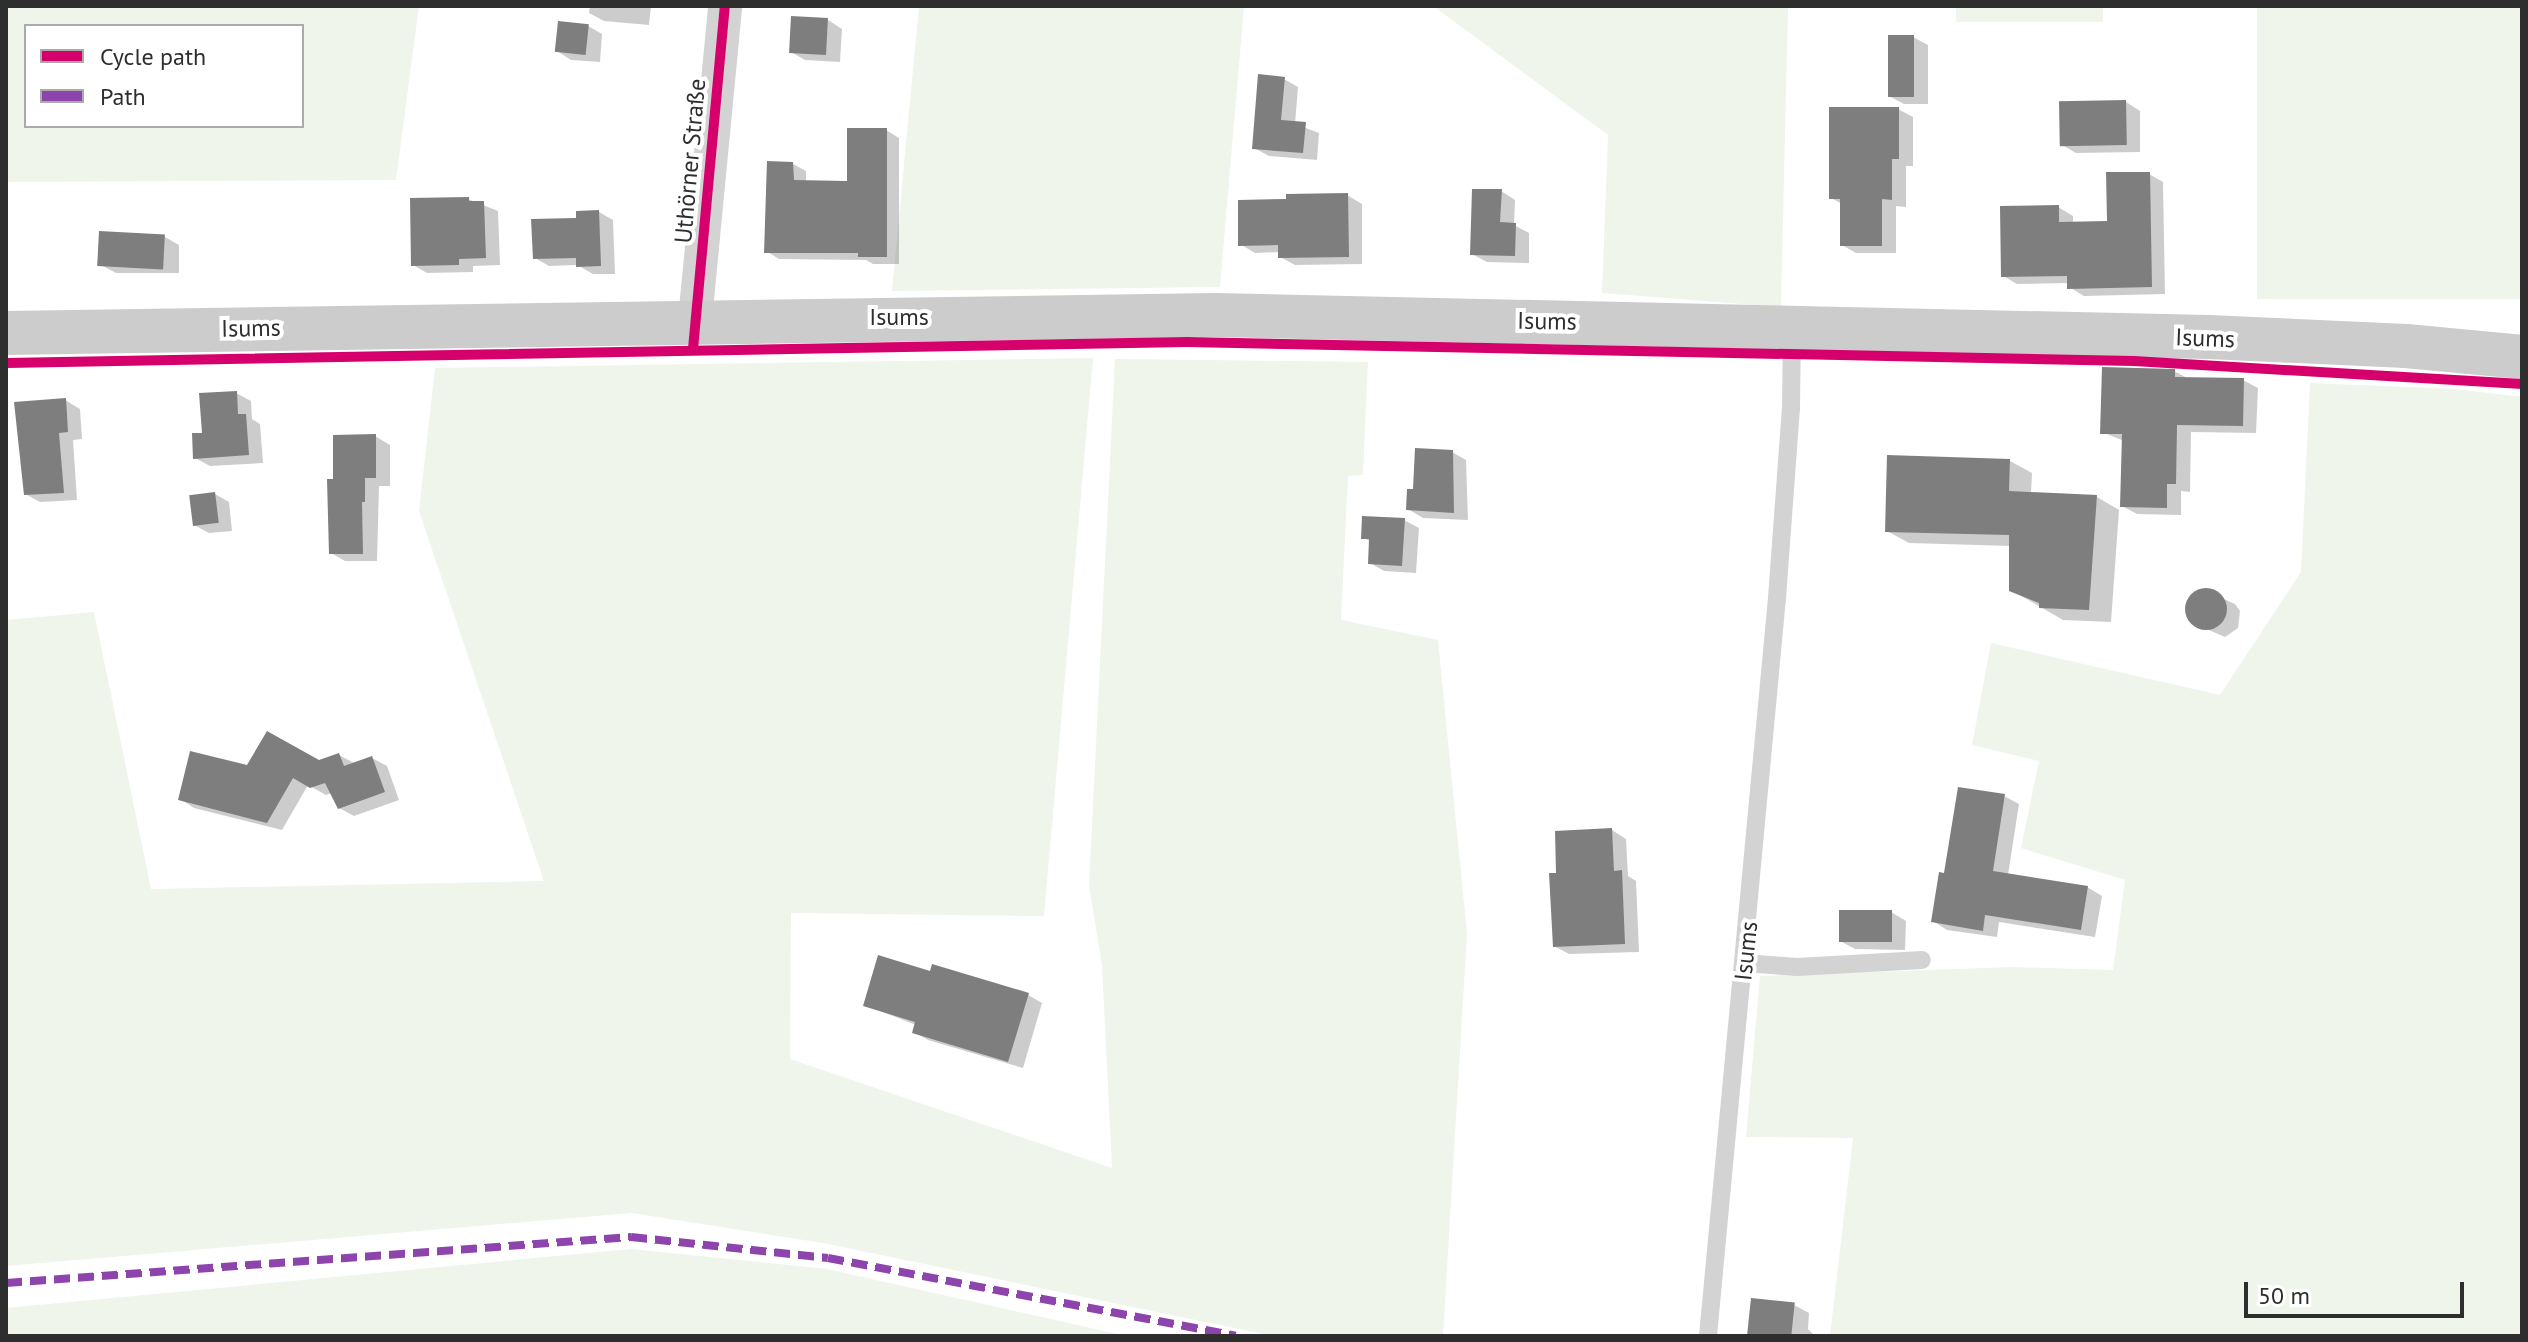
<!DOCTYPE html>
<meta charset="utf-8">
<style>
body{margin:0}
#map{position:relative;width:2528px;height:1342px;overflow:hidden;background:#fff;font-family:"PT Sans",sans-serif}
div>[style]{position:absolute}
.green>*{inset:0;background:#eff5eb;transform-origin:0 0}
.shadow>*{inset:0;background:#0003}
.building>*{inset:0;background:#7e7e7e;transform-origin:0 0}
.round{border-radius:50%}
.lane>*{height:18px;margin:-9px;padding:0 9px;transform-origin:9px;border-radius:9px;background:#d3d3d3}
.street>*{height:34px;margin:-17px;padding:0 17px;transform-origin:17px;border-radius:17px;background:#d3d3d3}
.secondary>*{height:44px;margin:-22px;padding:0 22px;transform-origin:22px;border-radius:22px;background:#ccc}
.quiet>*{height:8px;margin-top:-4px;transform-origin:0;background:repeating-linear-gradient(90deg,#8e44ad 0 16px,transparent 0 24px)}
.cycleway>*{height:10px;margin:-5px;padding:0 5px;transform-origin:5px;border-radius:5px;background:#d6006c}
span{translate:-50% -50%;white-space:nowrap;text-align:center;line-height:1.15;-webkit-text-stroke:8px #fff;paint-order:stroke}
.street-label{font-size:24px;color:#2e2e2e}
.frame{position:absolute;inset:0;border:8px solid #2e2e2e;pointer-events:none}
.legend{position:absolute;left:24px;top:24px;width:280px;height:104px;box-sizing:border-box;background:#fff;border:2px solid #ababab;margin:0;padding:10px 14px;list-style:none;font-size:24px;color:#2e2e2e}
.legend li{display:flex;align-items:center;gap:16px;height:40px}
.legend b{width:40px;border:2px solid #ababab}
.scale{position:absolute;left:2244px;top:1282px;width:220px;height:36px;box-sizing:border-box;border:4px solid #2e2e2e;border-top:0;padding-left:10px;font-size:24px;line-height:28px;white-space:nowrap;color:#2e2e2e;-webkit-text-stroke:6px #fff;paint-order:stroke}
</style>
<div id="map">
<div class="green">
<div style="clip-path:polygon(evenodd,6px 6px,419px 6px,396px 180px,6px 182px,6px 6px,302px 26px,302px 126px,26px 126px,26px 26px,302px 26px)"></div>
<div style="clip-path:polygon(919px 6px,1244px 6px,1220px 287px,892px 291px)"></div>
<div style="clip-path:polygon(1433px 6px,1788px 6px,1781px 307px,1602px 293px,1608px 135px)"></div>
<div style="left:1956px;top:6px;width:147px;height:16px"></div>
<div style="left:2257px;top:6px;width:265px;height:293px"></div>
<div style="clip-path:polygon(1093px 358px,1044px 916px,791px 913px,790px 1059px,1112px 1168px,1102px 965px,1089px 886px,1115px 359px,1368px 362px,1363px 475px,1348px 476px,1341px 620px,1438px 640px,1467px 934px,1443px 1336px,1273px 1336px,823px 1243px,632px 1213px,6px 1266px,6px 620px,94px 612px,151px 889px,544px 881px,419px 511px,435px 368px)"></div>
<div style="clip-path:polygon(2310px 383px,2455px 389px,2522px 397px,2522px 1336px,1830px 1336px,1853px 1138px,1746px 1137px,1760px 976px,2013px 967px,2113px 970px,2125px 880px,2021px 848px,2039px 761px,1972px 745px,1991px 643px,2220px 695px,2301px 572px)"></div>
<div style="clip-path:polygon(631px 1249px,827px 1269px,1127px 1336px,6px 1336px,6px 1308px)"></div>
</div>
<div class="shadow">
<div style="clip-path:polygon(590px 6px,651px 6px,649px 25px,604px 21px,589px 13px)"></div>
<div style="clip-path:polygon(828px 20px,842px 29px,840px 62px,805px 60px,791px 52px)"></div>
<div style="clip-path:polygon(588px 26px,602px 34px,600px 62px,571px 60px,557px 51px)"></div>
<div style="clip-path:polygon(1913px 37px,1928px 45px,1928px 104px,1904px 104px,1889px 96px)"></div>
<div style="clip-path:polygon(1284px 79px,1298px 87px,1295px 124px,1319px 133px,1317px 160px,1269px 156px,1254px 148px)"></div>
<div style="clip-path:polygon(2126px 102px,2140px 111px,2140px 152px,2076px 153px,2062px 145px)"></div>
<div style="clip-path:polygon(1898px 109px,1913px 117px,1913px 166px,1906px 166px,1906px 207px,1896px 206px,1896px 253px,1856px 253px,1842px 245px,1842px 204px,1831px 198px)"></div>
<div style="clip-path:polygon(886px 130px,899px 138px,899px 264px,873px 264px,866px 260px,779px 259px,766px 251px,793px 164px,806px 171px,806px 183px,849px 183px)"></div>
<div style="clip-path:polygon(2149px 174px,2163px 182px,2165px 294px,2084px 296px,2069px 287px,2069px 283px,2017px 284px,2003px 276px,2058px 207px,2073px 216px,2073px 223px,2109px 222px)"></div>
<div style="clip-path:polygon(1501px 191px,1515px 200px,1514px 225px,1529px 233px,1529px 263px,1487px 262px,1472px 254px)"></div>
<div style="clip-path:polygon(1347px 195px,1362px 204px,1362px 264px,1295px 265px,1280px 257px,1280px 252px,1255px 253px,1240px 244px,1288px 201px)"></div>
<div style="clip-path:polygon(468px 199px,498px 211px,500px 265px,473px 266px,473px 272px,427px 273px,413px 265px)"></div>
<div style="clip-path:polygon(599px 212px,613px 220px,615px 274px,593px 274px,577px 265px,549px 266px,535px 258px,578px 220px)"></div>
<div style="clip-path:polygon(165px 237px,179px 245px,179px 273px,116px 273px,101px 265px)"></div>
<div style="clip-path:polygon(2174px 371px,2189px 379px,2243px 380px,2258px 388px,2256px 433px,2191px 432px,2190px 492px,2181px 491px,2181px 515px,2137px 514px,2122px 506px,2124px 441px,2102px 432px)"></div>
<div style="clip-path:polygon(236px 393px,251px 401px,252px 419px,260px 424px,263px 463px,210px 466px,195px 458px)"></div>
<div style="clip-path:polygon(65px 400px,80px 409px,82px 439px,73px 440px,77px 500px,40px 502px,25px 494px)"></div>
<div style="clip-path:polygon(375px 436px,390px 445px,390px 486px,379px 486px,377px 561px,345px 561px,331px 553px)"></div>
<div style="clip-path:polygon(1452px 452px,1466px 460px,1468px 520px,1423px 518px,1408px 509px,1415px 491px)"></div>
<div style="clip-path:polygon(2010px 461px,2032px 473px,2031px 494px,2097px 497px,2119px 510px,2111px 622px,2063px 620px,2011px 590px,2011px 546px,1909px 543px,1887px 531px)"></div>
<div style="clip-path:polygon(215px 494px,229px 502px,232px 531px,209px 533px,194px 525px)"></div>
<div style="clip-path:polygon(1404px 520px,1419px 528px,1416px 573px,1384px 571px,1370px 563px,1371px 542px,1363px 537px)"></div>
<div style="clip-path:polygon(2203px 590px,2235px 604px,2240px 611px,2238px 628px,2225px 637px,2193px 623px,2188px 607px,2196px 593px)"></div>
<div style="clip-path:polygon(339px 755px,354px 763px,372px 758px,387px 766px,399px 800px,354px 816px,339px 808px,332px 793px,326px 795px,308px 785px,282px 830px,194px 808px,180px 799px,248px 768px,319px 762px)"></div>
<div style="clip-path:polygon(2004px 796px,2019px 804px,2008px 875px,2087px 887px,2102px 896px,2095px 937px,1999px 922px,1997px 937px,1947px 930px,1933px 921px,1946px 875px)"></div>
<div style="clip-path:polygon(1612px 830px,1626px 839px,1628px 876px,1636px 881px,1639px 952px,1569px 954px,1554px 946px,1558px 875px)"></div>
<div style="clip-path:polygon(1891px 912px,1906px 921px,1905px 950px,1855px 949px,1840px 941px)"></div>
<div style="clip-path:polygon(932px 974px,1028px 995px,1042px 1003px,1023px 1068px,928px 1040px,914px 1032px,916px 1025px,865px 1005px)"></div>
<div style="clip-path:polygon(1794px 1305px,1809px 1313px,1808px 1329px,1815px 1336px,1751px 1336px)"></div>
</div>
<div class="building">
<div style="left:791px;top:16px;width:37px;height:37px;rotate:3deg"></div>
<div style="left:558px;top:21px;width:31px;height:31px;rotate:6deg"></div>
<div style="left:1888px;top:35px;width:26px;height:62px"></div>
<div style="clip-path:polygon(1258px 74px,1285px 77px,1281px 120px,1306px 122px,1303px 153px,1252px 149px)"></div>
<div style="left:2126px;top:100px;width:45px;height:67px;rotate:89deg"></div>
<div style="clip-path:polygon(1829px 107px,1899px 107px,1899px 159px,1892px 159px,1892px 200px,1882px 199px,1882px 246px,1840px 246px,1840px 199px,1829px 199px)"></div>
<div style="clip-path:polygon(847px 128px,887px 128px,887px 257px,858px 257px,858px 253px,764px 253px,767px 161px,793px 162px,794px 180px,847px 181px)"></div>
<div style="clip-path:polygon(2106px 172px,2150px 172px,2152px 287px,2067px 289px,2067px 276px,2001px 277px,2000px 206px,2059px 205px,2059px 222px,2107px 221px)"></div>
<div style="clip-path:polygon(1472px 189px,1502px 189px,1500px 222px,1516px 223px,1515px 256px,1470px 255px)"></div>
<div style="clip-path:polygon(1348px 193px,1349px 257px,1278px 258px,1278px 245px,1238px 246px,1238px 200px,1286px 199px,1286px 194px)"></div>
<div style="clip-path:polygon(469px 197px,469px 201px,484px 201px,486px 258px,459px 259px,459px 265px,411px 266px,410px 198px)"></div>
<div style="clip-path:polygon(599px 210px,601px 266px,576px 267px,576px 258px,533px 259px,531px 219px,576px 218px,576px 211px)"></div>
<div style="left:99px;top:231px;width:66px;height:35px;rotate:3deg"></div>
<div style="clip-path:polygon(2102px 367px,2175px 369px,2175px 377px,2244px 378px,2243px 426px,2177px 425px,2176px 484px,2167px 484px,2167px 508px,2120px 507px,2122px 434px,2100px 434px)"></div>
<div style="clip-path:polygon(237px 391px,238px 414px,246px 414px,249px 455px,193px 459px,192px 433px,202px 433px,199px 393px)"></div>
<div style="clip-path:polygon(66px 398px,68px 432px,59px 433px,64px 493px,24px 495px,14px 402px)"></div>
<div style="clip-path:polygon(376px 434px,376px 478px,365px 478px,365px 502px,362px 502px,363px 554px,329px 554px,327px 479px,333px 479px,333px 435px)"></div>
<div style="clip-path:polygon(1415px 448px,1453px 450px,1454px 513px,1406px 510px,1407px 489px,1413px 489px)"></div>
<div style="clip-path:polygon(1887px 455px,2010px 459px,2009px 491px,2097px 495px,2089px 610px,2039px 608px,2039px 603px,2009px 591px,2009px 535px,1885px 532px)"></div>
<div style="left:215px;top:492px;width:31px;height:26px;rotate:83deg"></div>
<div style="clip-path:polygon(1362px 516px,1405px 518px,1402px 566px,1368px 564px,1369px 539px,1361px 539px)"></div>
<div class="round" style="left:2185px;top:588px;width:42px;height:42px"></div>
<div style="clip-path:polygon(267px 731px,319px 760px,339px 753px,344px 766px,372px 756px,385px 792px,338px 809px,325px 783px,310px 788px,293px 778px,267px 823px,178px 800px,190px 751px,247px 765px)"></div>
<div style="clip-path:polygon(1958px 787px,2005px 794px,1993px 871px,2088px 886px,2081px 930px,1985px 915px,1983px 931px,1931px 922px,1939px 872px,1944px 873px)"></div>
<div style="clip-path:polygon(1612px 828px,1614px 871px,1622px 870px,1625px 944px,1553px 947px,1549px 873px,1556px 873px,1555px 831px)"></div>
<div style="left:1839px;top:910px;width:53px;height:32px"></div>
<div style="clip-path:polygon(878px 955px,930px 971px,932px 964px,1029px 993px,1008px 1062px,912px 1033px,915px 1022px,863px 1006px)"></div>
<div style="left:1751px;top:1298px;width:44px;height:38px;rotate:6deg"></div>
</div>
<div class="lane">
<div style="left:1745px;top:963px;width:52px;rotate:4.4deg"></div>
<div style="left:1797px;top:967px;width:125px;rotate:-3.2deg"></div>
<div style="left:1708px;top:1336px;width:741px;rotate:-84.66deg"></div>
<div style="left:1777px;top:598px;width:190px;rotate:-85.8deg"></div>
<div style="left:1791px;top:409px;width:82px;rotate:-89.3deg"></div>
</div>
<div class="street">
<div style="left:695px;top:320px;width:315px;rotate:-84.5deg"></div>
</div>
<div class="secondary">
<div style="left:6px;top:333px;width:1209px;rotate:-0.85deg"></div>
<div style="left:1215px;top:315px;width:993px;rotate:1.27deg"></div>
<div style="left:2208px;top:337px;width:198px;rotate:2.6deg"></div>
<div style="left:2406px;top:346px;width:117px;rotate:5.4deg"></div>
</div>
<div class="quiet">
<div style="left:6px;top:1283px;width:627px;rotate:-4.21deg"></div>
<div style="left:631px;top:1237px;width:198px;rotate:6.1deg"></div>
<div style="left:828px;top:1258px;width:415px;rotate:10.8deg"></div>
</div>
<div class="cycleway">
<div style="left:693px;top:349px;width:344px;rotate:-84.7deg"></div>
<div style="left:6px;top:363px;width:1181px;rotate:-1.02deg"></div>
<div style="left:1187px;top:342px;width:947px;rotate:1.15deg"></div>
<div style="left:2134px;top:361px;width:389px;rotate:3.4deg"></div>
</div>
<div class="street-label">
<span style="left:690px;top:161px;rotate:-85deg">Uthörner Straße</span>
<span style="left:899px;top:317px">Isums</span>
<span style="left:1547px;top:321px;rotate:1deg">Isums</span>
<span style="left:251px;top:328px;rotate:-1deg">Isums</span>
<span style="left:2205px;top:338px;rotate:2deg">Isums</span>
<span style="left:1746px;top:951px;rotate:-84deg">Isums</span>
</div>
<div class="frame"></div>
<ul class="legend">
<li><b style="height:10px;background:#d6006c"></b>Cycle path</li>
<li><b style="height:10px;background:#8e44ad"></b>Path</li>
</ul>
<div class="scale">50 m</div>
</div>
